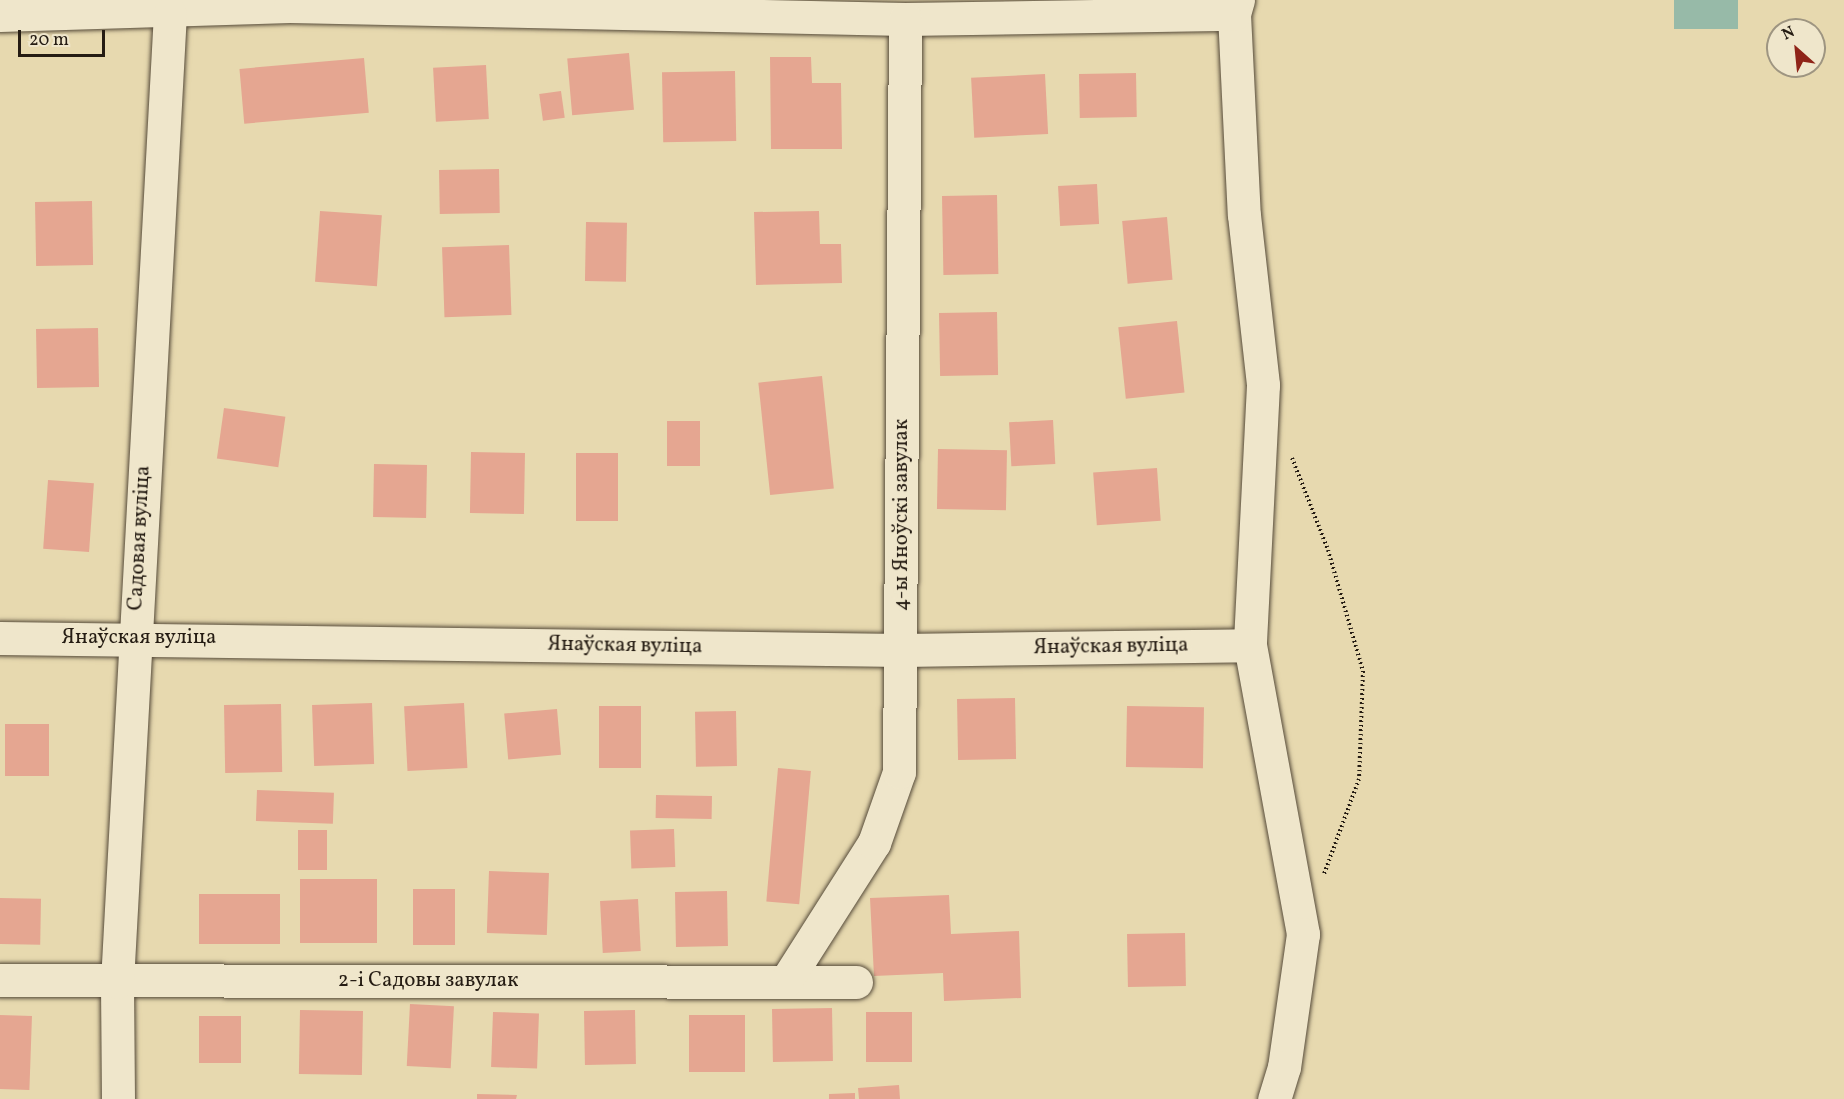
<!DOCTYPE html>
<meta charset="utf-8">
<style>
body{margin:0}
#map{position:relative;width:1844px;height:1099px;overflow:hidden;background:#e7d9af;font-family:Vollkorn,serif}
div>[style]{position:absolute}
.water>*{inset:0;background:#97baa8;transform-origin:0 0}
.building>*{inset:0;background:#e5a691;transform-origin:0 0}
.path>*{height:4px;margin-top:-2px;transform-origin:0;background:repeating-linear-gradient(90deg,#251c13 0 1.5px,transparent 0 4.5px)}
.roads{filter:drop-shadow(0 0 2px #564b3a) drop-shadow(0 0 2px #564b3a)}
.minor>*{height:33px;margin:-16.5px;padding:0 16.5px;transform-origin:16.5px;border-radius:16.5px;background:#efe6cb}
span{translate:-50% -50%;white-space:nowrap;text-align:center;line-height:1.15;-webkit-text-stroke:6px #efe6cb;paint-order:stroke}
.street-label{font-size:21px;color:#251c13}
.north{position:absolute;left:1766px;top:18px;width:60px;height:60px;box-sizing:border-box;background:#efe6cb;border:2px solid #9e9581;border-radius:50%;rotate:333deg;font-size:16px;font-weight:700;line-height:24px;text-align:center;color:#251c13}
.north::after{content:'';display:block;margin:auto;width:21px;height:27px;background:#8f2418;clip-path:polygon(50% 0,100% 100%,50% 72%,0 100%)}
.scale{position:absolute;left:18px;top:30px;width:87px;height:27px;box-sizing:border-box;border:3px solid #251c13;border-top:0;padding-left:8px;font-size:18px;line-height:21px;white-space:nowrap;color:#251c13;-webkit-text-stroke:4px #efe6cb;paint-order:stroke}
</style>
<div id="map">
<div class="water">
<div style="left:1674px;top:0;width:64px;height:29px"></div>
</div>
<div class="building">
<div style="left:629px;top:53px;width:57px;height:62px;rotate:85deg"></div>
<div style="clip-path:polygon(770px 57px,811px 57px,812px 83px,841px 83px,842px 149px,771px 149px)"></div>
<div style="left:364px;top:58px;width:55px;height:125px;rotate:85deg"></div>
<div style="left:486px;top:65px;width:54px;height:53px;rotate:87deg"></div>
<div style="left:735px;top:71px;width:70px;height:73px;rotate:89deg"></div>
<div style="left:1136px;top:73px;width:44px;height:57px;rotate:89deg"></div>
<div style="left:1045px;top:74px;width:60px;height:74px;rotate:87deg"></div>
<div style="left:561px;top:91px;width:27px;height:22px;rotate:82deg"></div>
<div style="left:499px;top:169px;width:44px;height:60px;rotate:89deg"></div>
<div style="left:1097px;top:184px;width:40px;height:39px;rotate:87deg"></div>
<div style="left:997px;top:195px;width:79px;height:55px;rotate:89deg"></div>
<div style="left:92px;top:201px;width:64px;height:57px;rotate:89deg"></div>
<div style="left:320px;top:211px;width:62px;height:71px;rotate:4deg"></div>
<div style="clip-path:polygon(819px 211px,820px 244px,841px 244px,842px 283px,756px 285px,754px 212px)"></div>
<div style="left:1167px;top:217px;width:63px;height:45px;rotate:85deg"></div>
<div style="left:586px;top:222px;width:41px;height:59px;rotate:1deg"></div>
<div style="left:509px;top:245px;width:70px;height:67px;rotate:88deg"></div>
<div style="left:997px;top:312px;width:63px;height:58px;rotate:89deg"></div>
<div style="left:1177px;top:321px;width:72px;height:59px;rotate:84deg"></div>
<div style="left:98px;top:328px;width:59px;height:62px;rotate:89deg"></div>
<div style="left:822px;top:376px;width:113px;height:64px;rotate:84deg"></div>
<div style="left:224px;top:408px;width:62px;height:51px;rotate:8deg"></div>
<div style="left:1053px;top:420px;width:44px;height:44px;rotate:87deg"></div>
<div style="left:667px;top:421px;width:33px;height:45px"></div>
<div style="left:938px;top:449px;width:69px;height:60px;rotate:1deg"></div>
<div style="left:471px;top:452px;width:54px;height:61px;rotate:1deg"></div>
<div style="left:576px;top:453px;width:42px;height:68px"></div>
<div style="left:374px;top:464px;width:53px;height:53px;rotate:1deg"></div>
<div style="left:1157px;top:468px;width:53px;height:64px;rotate:86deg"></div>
<div style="left:48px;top:480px;width:46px;height:69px;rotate:4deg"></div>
<div style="left:1015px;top:698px;width:61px;height:58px;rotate:89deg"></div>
<div style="left:372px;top:703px;width:61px;height:60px;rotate:88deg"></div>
<div style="left:464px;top:703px;width:65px;height:60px;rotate:87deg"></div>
<div style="left:281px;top:704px;width:68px;height:57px;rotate:89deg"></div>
<div style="left:599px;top:706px;width:42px;height:62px"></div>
<div style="left:1127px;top:706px;width:77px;height:61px;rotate:1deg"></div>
<div style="left:557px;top:709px;width:46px;height:53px;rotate:85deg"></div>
<div style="left:736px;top:711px;width:55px;height:41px;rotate:89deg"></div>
<div style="left:5px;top:724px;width:44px;height:52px"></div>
<div style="left:778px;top:768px;width:33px;height:134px;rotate:5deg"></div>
<div style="left:257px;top:790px;width:77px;height:31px;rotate:2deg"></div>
<div style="left:656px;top:795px;width:56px;height:23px;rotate:1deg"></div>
<div style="left:674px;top:829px;width:38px;height:44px;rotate:88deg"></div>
<div style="left:298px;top:830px;width:29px;height:40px"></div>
<div style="left:489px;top:871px;width:60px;height:62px;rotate:2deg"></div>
<div style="left:300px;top:879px;width:77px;height:64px"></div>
<div style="left:413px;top:889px;width:42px;height:56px"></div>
<div style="left:727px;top:891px;width:55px;height:52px;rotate:89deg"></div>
<div style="left:199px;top:894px;width:81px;height:50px"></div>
<div style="clip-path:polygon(949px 895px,951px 934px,1019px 931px,1021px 998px,944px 1001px,943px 973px,874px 976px,870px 898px)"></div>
<div style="left:0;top:898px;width:41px;height:46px;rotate:1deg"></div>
<div style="left:638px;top:899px;width:52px;height:38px;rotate:87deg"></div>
<div style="left:1185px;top:933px;width:53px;height:58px;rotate:89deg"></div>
<div style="left:410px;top:1004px;width:44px;height:62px;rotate:3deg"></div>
<div style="left:832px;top:1008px;width:53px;height:60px;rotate:89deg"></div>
<div style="left:300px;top:1010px;width:63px;height:64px;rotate:1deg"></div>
<div style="left:635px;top:1010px;width:54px;height:51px;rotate:89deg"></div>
<div style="left:493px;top:1012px;width:46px;height:55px;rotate:2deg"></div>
<div style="left:866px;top:1012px;width:46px;height:50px"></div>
<div style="left:0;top:1015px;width:32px;height:74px;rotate:2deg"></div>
<div style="left:689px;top:1015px;width:56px;height:57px"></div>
<div style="left:199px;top:1016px;width:42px;height:47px"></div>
<div style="clip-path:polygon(899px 1085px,900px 1099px,859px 1099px,858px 1088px)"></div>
<div style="clip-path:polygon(855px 1093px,855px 1099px,829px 1099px,829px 1094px)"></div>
<div style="clip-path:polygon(477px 1094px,517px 1095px,516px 1099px,477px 1099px)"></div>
</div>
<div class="path">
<div style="left:1292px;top:458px;width:99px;rotate:68.6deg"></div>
<div style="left:1328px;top:550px;width:126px;rotate:73.9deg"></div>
<div style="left:1363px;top:671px;width:108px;rotate:92.1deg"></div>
<div style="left:1359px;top:779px;width:101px;rotate:110.2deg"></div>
</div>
<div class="roads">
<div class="minor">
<div style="left:1238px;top:0;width:15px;rotate:106deg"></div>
<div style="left:1234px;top:14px;width:201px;rotate:87.2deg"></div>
<div style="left:1244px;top:215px;width:171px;rotate:83.6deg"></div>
<div style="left:1263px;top:385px;width:260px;rotate:92.9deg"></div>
<div style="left:1250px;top:645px;width:294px;rotate:79.6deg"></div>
<div style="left:1303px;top:934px;width:134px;rotate:98.1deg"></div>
<div style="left:1284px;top:1067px;width:34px;rotate:107deg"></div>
<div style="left:0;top:15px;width:290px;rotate:-1.8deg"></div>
<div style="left:290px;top:6px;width:615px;rotate:1.21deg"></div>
<div style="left:905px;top:19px;width:329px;rotate:-0.9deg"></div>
<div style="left:0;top:638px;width:902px;rotate:0.76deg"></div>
<div style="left:902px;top:650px;width:348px;rotate:-0.8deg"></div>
<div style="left:0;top:980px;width:856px;rotate:0.13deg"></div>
<div style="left:786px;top:981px;width:164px;rotate:-57.5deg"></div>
<div style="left:874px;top:843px;width:75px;rotate:-70.6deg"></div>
<div style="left:899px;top:772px;width:753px;rotate:-89.54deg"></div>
<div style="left:118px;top:1099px;width:117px;rotate:-90.5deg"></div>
<div style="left:117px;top:982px;width:970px;rotate:-86.87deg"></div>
</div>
</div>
<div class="street-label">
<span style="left:902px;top:515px;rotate:-90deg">4-ы Яноўскі завулак</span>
<span style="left:140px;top:538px;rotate:-87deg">Садовая вуліца</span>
<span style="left:139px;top:638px">Янаўская вуліца</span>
<span style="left:625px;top:646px;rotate:1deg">Янаўская вуліца</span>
<span style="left:1111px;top:647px;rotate:-1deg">Янаўская вуліца</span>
<span style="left:428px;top:981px">2-і Садовы завулак</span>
</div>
<div class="north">N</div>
<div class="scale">20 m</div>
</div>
